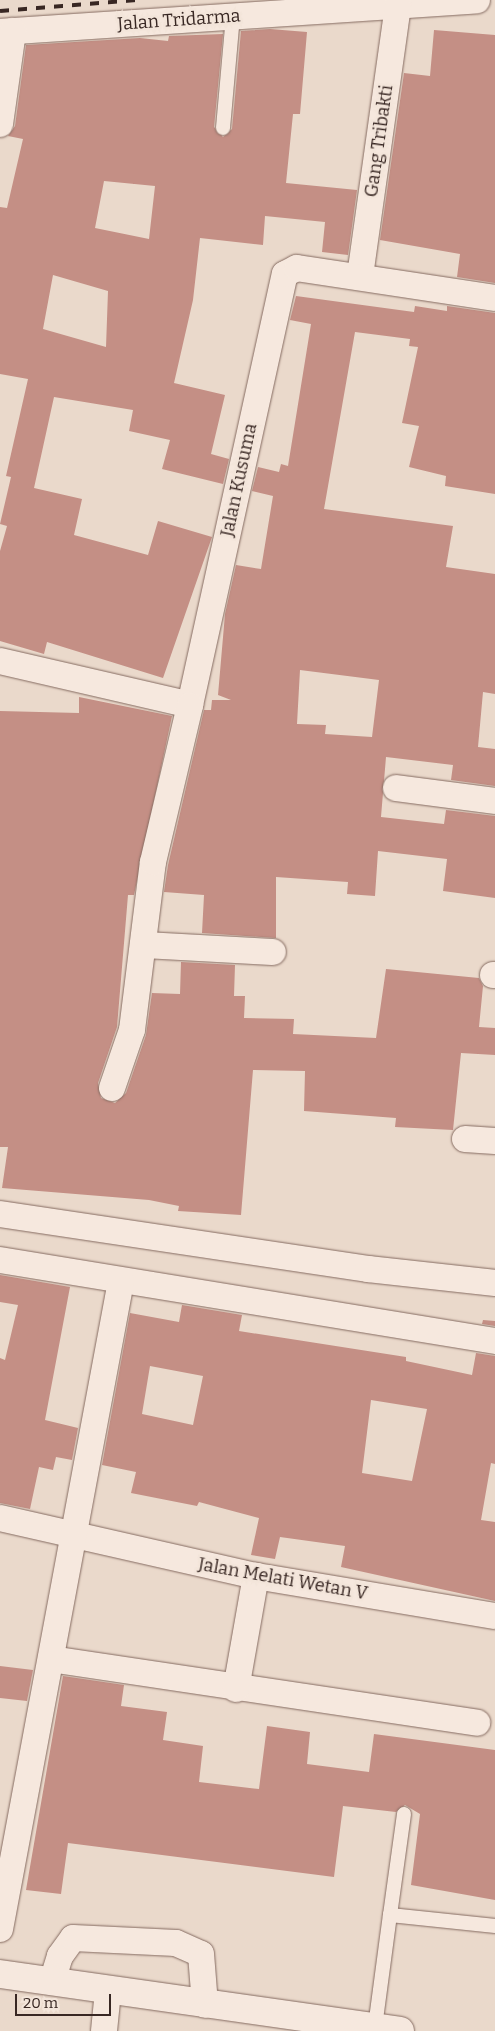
<!DOCTYPE html>
<style>
body{margin:0}
#map{position:relative;width:495px;height:2031px;overflow:hidden;background:#ead9cb;font-family:Bitter,serif}
div>[style]{position:absolute}
.building>*{inset:0;background:#c48f85}
.roads{filter:drop-shadow(0 0 1px #856b61) drop-shadow(0 0 1px #856b61)}
.service>*{height:14px;margin:-7px;padding:0 7px;transform-origin:7px;border-radius:7px;background:#f6e8de}
.minor>*{height:26px;margin:-13px;padding:0 13px;transform-origin:13px;border-radius:13px;background:#f6e8de}
.tertiary>*{height:28px;margin:-14px;padding:0 14px;transform-origin:14px;border-radius:14px;background:#f6e8de}
.rail>*{height:4px;margin-top:-2px;transform-origin:0;background:repeating-linear-gradient(90deg,#382723 0 9px,transparent 0 18px)}
span{translate:-50% -50%;white-space:nowrap;text-align:center;line-height:1.15;-webkit-text-stroke:5px #f3e5da;paint-order:stroke}
.street-label{font-size:18px;color:#382723}
.scale{position:absolute;left:15px;top:1994px;width:96px;height:22px;box-sizing:border-box;border:2px solid #382723;border-top:0;padding-left:6px;font-size:15px;line-height:18px;white-space:nowrap;color:#382723;-webkit-text-stroke:4px #f3e5da;paint-order:stroke}
</style>
<div id="map">
<div class="building">
<div style="clip-path:polygon(evenodd,270px 29px,307px 32px,300px 114px,293px 114px,286px 183px,357px 190px,348px 255px,322px 252px,325px 222px,265px 216px,263px 245px,200px 238px,193px 300px,174px 383px,225px 395px,211px 454px,229px 459px,223px 484px,162px 469px,170px 440px,129px 431px,133px 410px,54px 397px,34px 488px,82px 499px,74px 535px,148px 555px,158px 521px,212px 537px,163px 678px,47px 642px,44px 654px,0 641px,0 551px,7px 526px,0 524px,11px 477px,6px 476px,28px 379px,0 374px,0 207px,7px 208px,23px 139px,8px 136px,15px 126px,26px 45px,140px 38px,168px 41px,169px 36px,223px 34px,214px 127px,223px 137px,232px 129px,241px 31px,270px 29px,104px 181px,155px 186px,149px 239px,95px 228px,104px 181px,270px 29px,53px 275px,108px 291px,106px 347px,43px 329px,53px 275px)"></div>
<div style="clip-path:polygon(434px 30px,495px 35px,495px 283px,457px 277px,460px 254px,380px 240px,404px 73px,430px 76px)"></div>
<div style="clip-path:polygon(evenodd,296px 296px,414px 312px,415px 306px,447px 311px,447px 306px,495px 313px,495px 494px,445px 486px,446px 476px,409px 467px,419px 426px,402px 423px,418px 347px,409px 346px,410px 339px,355px 332px,324px 509px,453px 526px,446px 567px,495px 574px,495px 694px,483px 692px,478px 747px,495px 749px,495px 786px,451px 780px,453px 765px,386px 757px,381px 817px,444px 824px,446px 810px,495px 816px,495px 898px,443px 891px,447px 859px,378px 851px,375px 896px,347px 894px,348px 882px,276px 877px,276px 938px,202px 933px,204px 895px,164px 892px,168px 865px,204px 710px,211px 710px,212px 700px,231px 700px,218px 695px,225px 614px,236px 565px,261px 569px,273px 496px,252px 491px,258px 467px,279px 472px,281px 464px,288px 466px,311px 324px,290px 320px,296px 296px,300px 670px,379px 680px,372px 737px,325px 734px,326px 725px,297px 724px,300px 670px)"></div>
<div style="clip-path:polygon(79px 697px,172px 716px,134px 895px,128px 895px,117px 1027px,98px 1083px,101px 1098px,115px 1103px,126px 1093px,146px 1035px,152px 993px,180px 994px,181px 962px,235px 965px,234px 996px,245px 996px,244px 1018px,294px 1019px,293px 1034px,376px 1038px,386px 969px,479px 978px,483px 986px,479px 1027px,495px 1028px,495px 1055px,461px 1053px,453px 1130px,395px 1127px,396px 1118px,304px 1111px,305px 1071px,253px 1070px,241px 1215px,178px 1211px,179px 1206px,149px 1200px,2px 1188px,8px 1147px,0 1147px,0 711px,79px 713px)"></div>
<div style="clip-path:polygon(0 1275px,70px 1287px,45px 1420px,78px 1428px,72px 1460px,56px 1457px,53px 1470px,39px 1467px,30px 1509px,0 1503px,0 1358px,5px 1360px,18px 1305px,0 1302px)"></div>
<div style="clip-path:polygon(evenodd,182px 1305px,242px 1315px,239px 1331px,406px 1357px,406px 1361px,472px 1375px,476px 1353px,495px 1356px,495px 1464px,491px 1463px,481px 1520px,495px 1522px,495px 1601px,341px 1567px,345px 1546px,280px 1537px,275px 1559px,251px 1555px,259px 1518px,199px 1502px,197px 1506px,131px 1493px,136px 1472px,102px 1465px,130px 1313px,179px 1322px,182px 1305px,150px 1366px,203px 1376px,193px 1425px,142px 1414px,150px 1366px,182px 1305px,371px 1400px,427px 1409px,412px 1481px,362px 1473px,371px 1400px)"></div>
<div style="clip-path:polygon(483px 1320px,495px 1321px,495px 1326px,482px 1324px)"></div>
<div style="clip-path:polygon(0 1666px,33px 1670px,27px 1701px,0 1698px)"></div>
<div style="clip-path:polygon(63px 1676px,124px 1685px,121px 1706px,167px 1712px,163px 1740px,203px 1746px,199px 1782px,259px 1789px,267px 1726px,310px 1732px,307px 1764px,369px 1772px,374px 1734px,495px 1750px,495px 1900px,411px 1885px,420px 1814px,405px 1805px,396px 1812px,343px 1806px,334px 1877px,68px 1843px,61px 1894px,26px 1890px)"></div>
</div>
<div class="roads">
<div class="service">
<div style="left:223px;top:128px;width:111px;rotate:-84.9deg"></div>
<div style="left:390px;top:1915px;width:102px;rotate:-82.1deg"></div>
<div style="left:375px;top:2027px;width:113px;rotate:-82.4deg"></div>
<div style="left:390px;top:1915px;width:106px;rotate:6deg"></div>
</div>
<div class="minor">
<div style="left:0;top:32px;width:478px;rotate:-3.8deg"></div>
<div style="left:0;top:124px;width:94px;rotate:-82deg"></div>
<div style="left:360px;top:276px;width:273px;rotate:-82deg"></div>
<div style="left:0;top:661px;width:195px;rotate:13deg"></div>
<div style="left:190px;top:705px;width:441px;rotate:-77.6deg"></div>
<div style="left:285px;top:274px;width:13px;rotate:-27deg"></div>
<div style="left:297px;top:268px;width:200px;rotate:8.6deg"></div>
<div style="left:396px;top:788px;width:100px;rotate:7.5deg"></div>
<div style="left:144px;top:945px;width:129px;rotate:3.1deg"></div>
<div style="left:493px;top:975px;width:2px"></div>
<div style="left:112px;top:1088px;width:61px;rotate:-71deg"></div>
<div style="left:132px;top:1030px;width:169px;rotate:-82.9deg"></div>
<div style="left:153px;top:862px;width:161px;rotate:-76.7deg"></div>
<div style="left:465px;top:1139px;width:30px;rotate:4deg"></div>
<div style="left:0;top:1214px;width:372px;rotate:8.5deg"></div>
<div style="left:368px;top:1269px;width:128px;rotate:6.3deg"></div>
<div style="left:0;top:1260px;width:502px;rotate:9.29deg"></div>
<div style="left:0;top:1518px;width:262px;rotate:12.8deg"></div>
<div style="left:256px;top:1576px;width:242px;rotate:9.5deg"></div>
<div style="left:51px;top:1659px;width:431px;rotate:8.5deg"></div>
<div style="left:236px;top:1689px;width:115px;rotate:-80deg"></div>
<div style="left:0;top:1929px;width:659px;rotate:-79.42deg"></div>
<div style="left:52px;top:1982px;width:27px;rotate:-73deg"></div>
<div style="left:60px;top:1956px;width:22px;rotate:-54deg"></div>
<div style="left:73px;top:1938px;width:103px;rotate:2.8deg"></div>
<div style="left:176px;top:1943px;width:27px;rotate:24deg"></div>
<div style="left:201px;top:1954px;width:51px;rotate:85.5deg"></div>
<div style="left:104px;top:2031px;width:40px;rotate:-84.3deg"></div>
</div>
<div class="tertiary">
<div style="left:0;top:1974px;width:404px;rotate:8.1deg"></div>
</div>
</div>
<div class="rail">
<div style="left:0;top:11px;width:137px;rotate:-4.6deg"></div>
</div>
<div class="street-label">
<span style="left:179px;top:20px;rotate:-4deg">Jalan Tridarma</span>
<span style="left:379px;top:141px;rotate:-82deg">Gang Tribakti</span>
<span style="left:239px;top:480px;rotate:-78deg">Jalan Kusuma</span>
<span style="left:283px;top:1579px;rotate:10deg">Jalan Melati Wetan V</span>
</div>
<div class="scale">20 m</div>
</div>
